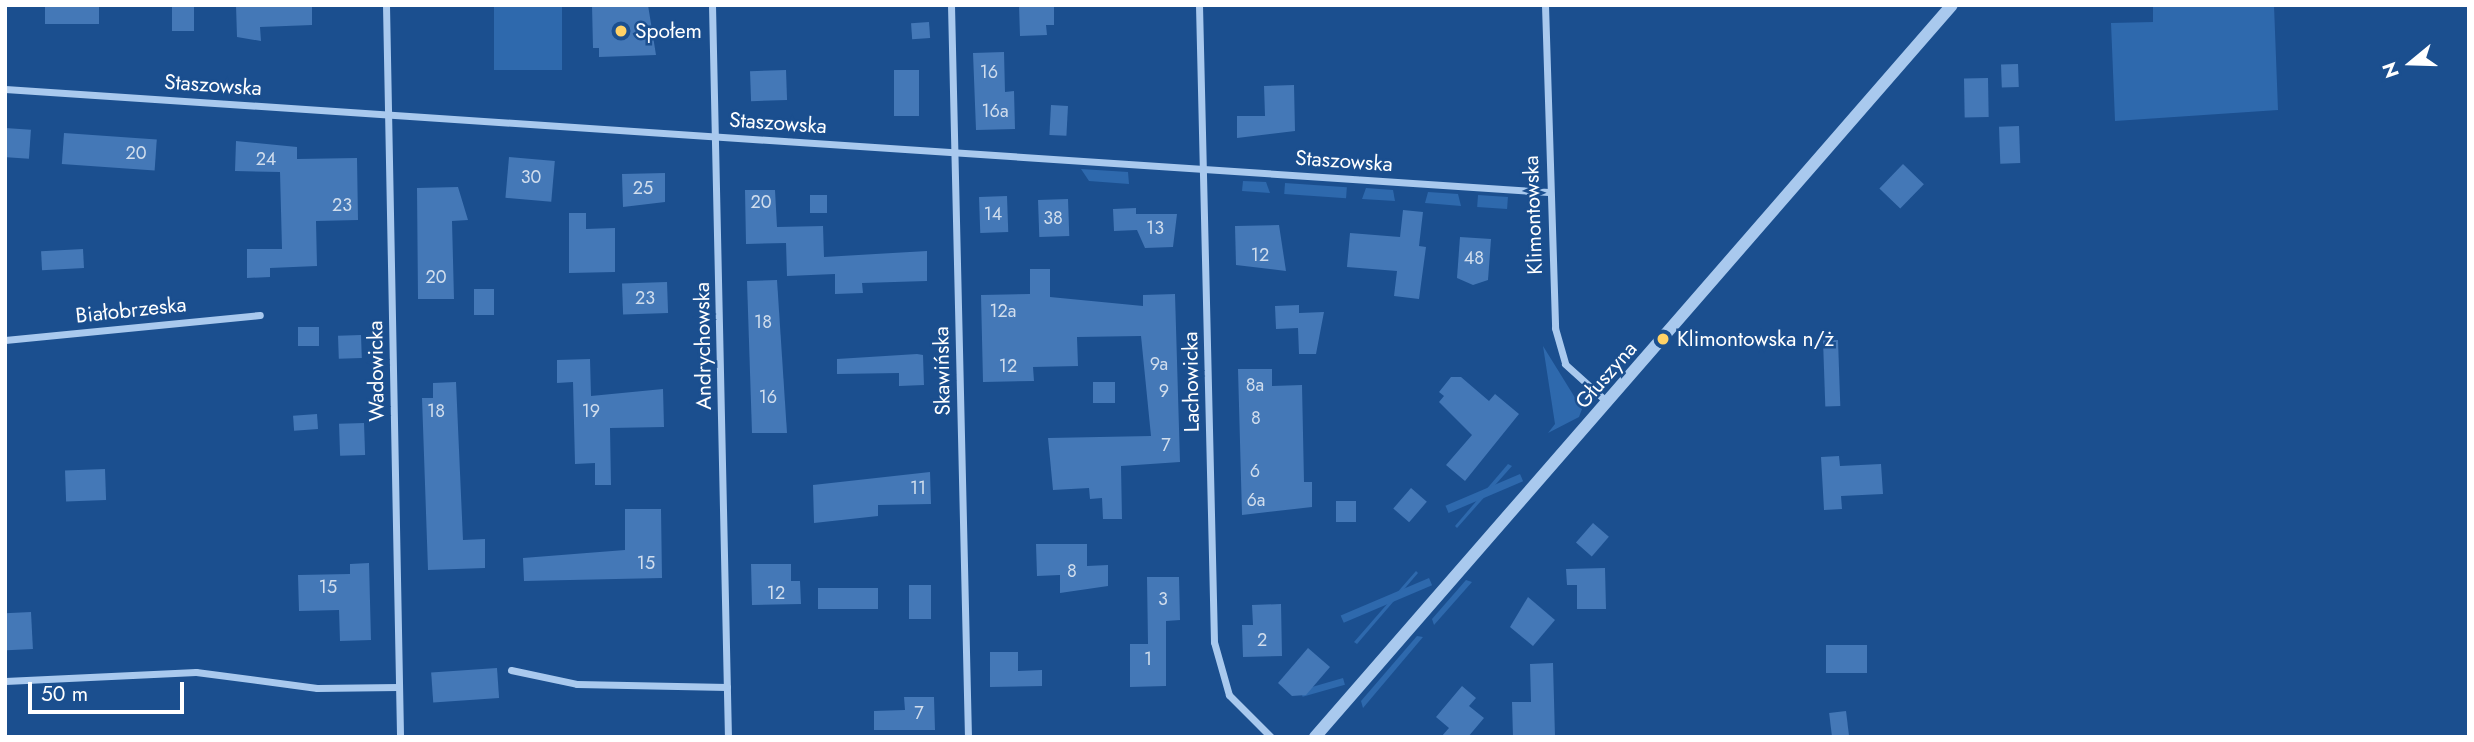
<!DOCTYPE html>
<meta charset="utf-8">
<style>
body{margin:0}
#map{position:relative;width:2474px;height:742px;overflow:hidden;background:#1b4f8f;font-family:Jost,sans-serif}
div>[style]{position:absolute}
.green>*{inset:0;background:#2e69ad;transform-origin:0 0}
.building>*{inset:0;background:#4478b7;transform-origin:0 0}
.minor>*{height:7px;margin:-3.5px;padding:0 3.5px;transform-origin:3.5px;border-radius:3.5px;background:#a9c9ee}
.tertiary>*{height:12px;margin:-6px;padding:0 6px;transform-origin:6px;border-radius:6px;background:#a9c9ee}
.dots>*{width:19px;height:19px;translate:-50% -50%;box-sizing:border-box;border:4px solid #1b4f8f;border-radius:50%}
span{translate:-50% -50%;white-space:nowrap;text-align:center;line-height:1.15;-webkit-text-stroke:5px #1b4f8f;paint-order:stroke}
.number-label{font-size:18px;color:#d0dded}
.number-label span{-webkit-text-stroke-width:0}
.poi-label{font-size:21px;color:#fff}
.left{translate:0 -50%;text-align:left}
.street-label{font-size:21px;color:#fff}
.frame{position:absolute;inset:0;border:7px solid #fff;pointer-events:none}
.north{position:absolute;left:2376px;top:28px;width:70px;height:70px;-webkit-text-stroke:5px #1b4f8f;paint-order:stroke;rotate:251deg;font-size:19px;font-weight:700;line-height:28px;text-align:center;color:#fff}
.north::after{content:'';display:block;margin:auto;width:24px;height:32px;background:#fff;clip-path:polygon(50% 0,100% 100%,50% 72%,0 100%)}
.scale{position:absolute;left:28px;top:682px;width:156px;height:32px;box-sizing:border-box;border:4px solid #fff;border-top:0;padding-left:9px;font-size:21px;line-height:24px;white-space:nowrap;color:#fff;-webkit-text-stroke:5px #1b4f8f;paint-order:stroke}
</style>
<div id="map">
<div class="green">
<div style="left:494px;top:5px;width:68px;height:65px"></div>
<div style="clip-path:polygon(2153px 5px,2274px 5px,2278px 110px,2115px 121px,2111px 23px,2153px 22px)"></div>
<div style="clip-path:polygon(1081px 169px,1128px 172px,1129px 184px,1089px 181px)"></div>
<div style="clip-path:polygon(1243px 181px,1266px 182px,1270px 193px,1242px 191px)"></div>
<div style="left:1285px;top:183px;width:62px;height:11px;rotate:4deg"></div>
<div style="clip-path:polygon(1366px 188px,1393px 190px,1395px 201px,1362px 199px)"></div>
<div style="clip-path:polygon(1428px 192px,1458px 194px,1461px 206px,1425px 203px)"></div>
<div style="left:1478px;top:195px;width:30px;height:12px;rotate:4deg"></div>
<div style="clip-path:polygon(1543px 346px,1582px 409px,1579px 417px,1548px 433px,1555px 424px)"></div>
<div style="clip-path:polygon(1508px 464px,1512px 466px,1457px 528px,1455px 526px)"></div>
<div style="left:1520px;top:474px;width:8px;height:81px;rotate:67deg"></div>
<div style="clip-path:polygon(1416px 571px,1418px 573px,1357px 644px,1354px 642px)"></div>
<div style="left:1429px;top:578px;width:8px;height:96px;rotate:67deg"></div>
<div style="clip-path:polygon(1466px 580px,1472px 582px,1434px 625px,1432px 619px)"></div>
<div style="clip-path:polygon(1417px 636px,1423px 637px,1363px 708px,1361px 701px)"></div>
<div style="left:1343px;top:678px;width:7px;height:44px;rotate:74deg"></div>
</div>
<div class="building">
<div style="left:45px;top:5px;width:54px;height:19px"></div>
<div style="left:172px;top:5px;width:22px;height:26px"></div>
<div style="clip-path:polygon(236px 5px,312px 5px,312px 25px,260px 27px,261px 41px,237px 37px)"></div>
<div style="clip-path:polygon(592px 5px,648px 5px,656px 55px,599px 57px,599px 48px,593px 48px)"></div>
<div style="clip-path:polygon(1019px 5px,1054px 5px,1054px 25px,1046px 25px,1047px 35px,1020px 36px)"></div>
<div style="left:929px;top:22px;width:16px;height:18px;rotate:86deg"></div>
<div style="clip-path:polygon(1004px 52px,1005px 92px,1014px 91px,1015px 129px,976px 130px,973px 53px)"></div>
<div style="left:2018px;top:64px;width:23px;height:17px;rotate:88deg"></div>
<div style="left:786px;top:70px;width:30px;height:36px;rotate:88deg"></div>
<div style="left:894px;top:70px;width:25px;height:46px"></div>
<div style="left:1988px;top:78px;width:39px;height:24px;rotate:89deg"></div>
<div style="clip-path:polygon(1294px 85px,1295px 131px,1237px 138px,1237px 116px,1265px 116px,1264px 86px)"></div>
<div style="left:1051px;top:105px;width:17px;height:30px;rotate:3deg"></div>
<div style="left:2019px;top:126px;width:37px;height:20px;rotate:88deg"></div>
<div style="left:5px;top:128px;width:26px;height:29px;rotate:4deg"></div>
<div style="left:64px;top:133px;width:93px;height:31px;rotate:4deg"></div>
<div style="clip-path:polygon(236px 141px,297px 147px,297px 159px,357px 158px,358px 220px,316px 221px,317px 266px,270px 268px,270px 277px,247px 278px,247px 249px,282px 249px,280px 172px,235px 171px)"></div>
<div style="left:509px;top:157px;width:46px;height:41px;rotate:5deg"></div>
<div style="left:1903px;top:164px;width:29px;height:34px;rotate:44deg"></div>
<div style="clip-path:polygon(665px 173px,665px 202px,623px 207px,622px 174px)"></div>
<div style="clip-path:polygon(458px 187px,468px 220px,452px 221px,454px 299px,418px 299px,417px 188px)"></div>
<div style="clip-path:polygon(745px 190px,775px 190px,777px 227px,823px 226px,824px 257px,927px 251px,927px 281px,862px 283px,863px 293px,835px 294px,835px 274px,787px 276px,786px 243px,746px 244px)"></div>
<div style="left:827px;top:195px;width:18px;height:17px;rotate:90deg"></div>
<div style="left:1007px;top:196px;width:36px;height:28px;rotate:88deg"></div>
<div style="left:1068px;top:199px;width:37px;height:30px;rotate:88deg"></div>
<div style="clip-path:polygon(1136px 208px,1136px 214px,1177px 214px,1173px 247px,1145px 248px,1137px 230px,1114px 231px,1113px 209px)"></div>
<div style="clip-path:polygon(1403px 210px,1423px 212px,1419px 246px,1426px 247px,1419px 299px,1394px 296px,1397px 271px,1347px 267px,1350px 233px,1400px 237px)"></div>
<div style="clip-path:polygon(569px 213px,586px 213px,586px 229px,615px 228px,615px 272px,569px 273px)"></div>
<div style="clip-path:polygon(1279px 225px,1286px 271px,1236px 265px,1235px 226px)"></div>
<div style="clip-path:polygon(1460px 237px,1491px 239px,1488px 280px,1473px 285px,1457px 278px)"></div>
<div style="left:83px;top:249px;width:19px;height:42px;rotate:87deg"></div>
<div style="clip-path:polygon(1030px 269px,1050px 269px,1050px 297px,1143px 306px,1143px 295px,1175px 294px,1180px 462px,1121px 466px,1122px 519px,1103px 519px,1102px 498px,1090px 499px,1089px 488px,1053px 490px,1048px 438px,1151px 436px,1141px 336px,1077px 337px,1078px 366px,1033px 367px,1034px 381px,983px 382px,981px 295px,1030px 294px)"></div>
<div style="clip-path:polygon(777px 280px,787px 433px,752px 433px,747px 281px)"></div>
<div style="left:667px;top:282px;width:31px;height:45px;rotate:88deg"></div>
<div style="left:474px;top:289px;width:20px;height:26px"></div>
<div style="clip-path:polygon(1299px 305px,1299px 313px,1324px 312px,1316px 354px,1299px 354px,1298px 328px,1276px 329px,1275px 306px)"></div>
<div style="left:319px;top:327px;width:19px;height:21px;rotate:90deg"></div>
<div style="left:361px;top:335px;width:23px;height:23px;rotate:88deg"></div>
<div style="left:1838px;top:340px;width:66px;height:15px;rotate:88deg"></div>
<div style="clip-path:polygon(917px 354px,923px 355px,924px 385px,899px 386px,899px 373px,837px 374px,837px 359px)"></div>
<div style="clip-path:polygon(590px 359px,591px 396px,663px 389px,664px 427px,610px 428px,611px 485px,595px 485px,595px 463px,575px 464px,573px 382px,557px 383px,557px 360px)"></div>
<div style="clip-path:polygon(1238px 369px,1272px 369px,1272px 386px,1302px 385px,1304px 482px,1312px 482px,1312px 507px,1242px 515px)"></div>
<div style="clip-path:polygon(1451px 377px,1461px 377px,1489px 401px,1495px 394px,1519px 414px,1465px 481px,1446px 465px,1472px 435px,1439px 402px,1444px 396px,1439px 392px)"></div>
<div style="clip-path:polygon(456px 382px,463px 540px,485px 539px,485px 568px,428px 570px,422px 398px,433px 398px,433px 383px)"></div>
<div style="left:1093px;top:382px;width:22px;height:21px"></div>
<div style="left:317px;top:414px;width:15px;height:24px;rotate:86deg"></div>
<div style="left:364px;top:423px;width:32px;height:25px;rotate:88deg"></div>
<div style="clip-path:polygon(1839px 456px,1840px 466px,1881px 464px,1883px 494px,1841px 496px,1842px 509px,1824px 510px,1821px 457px)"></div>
<div style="left:105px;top:469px;width:31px;height:40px;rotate:88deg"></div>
<div style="clip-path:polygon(930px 472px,931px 504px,878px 505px,878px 516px,814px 523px,813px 485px)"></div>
<div style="left:1411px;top:488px;width:21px;height:27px;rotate:41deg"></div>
<div style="left:1336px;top:501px;width:20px;height:21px"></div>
<div style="clip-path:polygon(625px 509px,661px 509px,662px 578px,524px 581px,523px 558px,625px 550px)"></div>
<div style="left:1593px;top:523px;width:21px;height:26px;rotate:41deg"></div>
<div style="clip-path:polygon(1036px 544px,1087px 544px,1087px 566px,1108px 565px,1108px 586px,1060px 593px,1060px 575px,1037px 576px)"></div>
<div style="clip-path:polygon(369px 563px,371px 640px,340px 641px,339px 610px,299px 611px,298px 575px,350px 574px,350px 564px)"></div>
<div style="clip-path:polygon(751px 564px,791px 564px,791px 581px,800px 581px,801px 604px,752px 605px)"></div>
<div style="clip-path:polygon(1605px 568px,1606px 609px,1577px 609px,1577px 585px,1567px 585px,1566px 569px)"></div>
<div style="clip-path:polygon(1147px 577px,1179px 577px,1180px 620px,1166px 621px,1166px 686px,1130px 687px,1130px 644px,1148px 644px)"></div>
<div style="left:909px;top:585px;width:22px;height:34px"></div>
<div style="left:878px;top:588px;width:21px;height:60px;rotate:90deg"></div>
<div style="clip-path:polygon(1528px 597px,1555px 620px,1533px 646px,1510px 627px)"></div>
<div style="clip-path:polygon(1281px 604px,1282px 656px,1243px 657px,1242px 625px,1253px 625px,1252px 605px)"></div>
<div style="left:31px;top:612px;width:37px;height:26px;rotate:87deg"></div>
<div style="left:1826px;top:645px;width:41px;height:28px"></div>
<div style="clip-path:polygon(1308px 648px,1330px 667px,1306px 695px,1292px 696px,1278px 683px)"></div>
<div style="clip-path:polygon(990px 652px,1018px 652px,1018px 671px,1042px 670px,1042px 686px,990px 687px)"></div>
<div style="clip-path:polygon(1553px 663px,1555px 737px,1513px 737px,1512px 702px,1531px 702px,1530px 664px)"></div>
<div style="left:497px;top:668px;width:30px;height:66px;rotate:86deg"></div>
<div style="clip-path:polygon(1462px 686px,1476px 698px,1469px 706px,1484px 718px,1468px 737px,1441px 737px,1449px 728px,1436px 717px)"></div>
<div style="clip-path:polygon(904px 697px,934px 697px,935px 730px,874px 730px,874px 711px,905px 710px)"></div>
<div style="left:1846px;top:711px;width:26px;height:17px;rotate:83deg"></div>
</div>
<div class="minor">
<div style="left:386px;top:5px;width:732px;rotate:88.9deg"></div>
<div style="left:712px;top:5px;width:732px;rotate:88.75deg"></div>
<div style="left:951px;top:5px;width:732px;rotate:88.67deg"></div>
<div style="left:1199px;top:5px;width:637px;rotate:88.65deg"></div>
<div style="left:1214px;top:642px;width:55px;rotate:74.2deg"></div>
<div style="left:1229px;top:695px;width:59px;rotate:45deg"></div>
<div style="left:1545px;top:5px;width:323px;rotate:88.2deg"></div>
<div style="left:1555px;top:328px;width:37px;rotate:74deg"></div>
<div style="left:1565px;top:364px;width:57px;rotate:42.1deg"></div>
<div style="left:5px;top:89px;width:1547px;rotate:3.82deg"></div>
<div style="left:5px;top:340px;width:256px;rotate:-5.6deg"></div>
<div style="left:511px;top:670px;width:67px;rotate:12deg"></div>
<div style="left:577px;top:684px;width:150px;rotate:1.1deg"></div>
<div style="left:5px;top:681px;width:191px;rotate:-2.7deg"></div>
<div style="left:196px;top:672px;width:122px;rotate:7.5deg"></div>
<div style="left:317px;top:688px;width:81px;rotate:-0.7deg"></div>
</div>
<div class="tertiary">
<div style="left:1315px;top:737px;width:970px;rotate:-48.97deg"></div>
</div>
<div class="dots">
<div style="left:621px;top:31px;background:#ffd166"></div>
<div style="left:1663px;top:339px;background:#ffd166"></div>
</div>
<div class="number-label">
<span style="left:989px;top:72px">16</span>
<span style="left:995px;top:111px">16a</span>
<span style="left:136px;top:153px">20</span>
<span style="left:266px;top:159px">24</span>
<span style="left:531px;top:177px">30</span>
<span style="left:643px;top:188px">25</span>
<span style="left:761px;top:202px">20</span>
<span style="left:342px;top:205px">23</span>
<span style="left:993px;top:214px">14</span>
<span style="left:1053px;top:218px">38</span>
<span style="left:1155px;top:228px">13</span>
<span style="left:1260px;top:255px">12</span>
<span style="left:1474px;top:258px">48</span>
<span style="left:436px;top:277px">20</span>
<span style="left:645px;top:298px">23</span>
<span style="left:1003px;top:311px">12a</span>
<span style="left:763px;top:322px">18</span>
<span style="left:1159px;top:364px">9a</span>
<span style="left:1008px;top:366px">12</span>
<span style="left:1255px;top:385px">8a</span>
<span style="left:1164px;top:391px">9</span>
<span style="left:768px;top:397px">16</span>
<span style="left:436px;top:411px">18</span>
<span style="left:591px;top:411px">19</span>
<span style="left:1256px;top:418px">8</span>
<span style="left:1166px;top:445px">7</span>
<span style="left:1255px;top:471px">6</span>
<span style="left:918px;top:488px">11</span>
<span style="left:1256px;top:500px">6a</span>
<span style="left:646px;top:563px">15</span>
<span style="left:1072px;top:571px">8</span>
<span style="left:328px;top:587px">15</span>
<span style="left:776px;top:593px">12</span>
<span style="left:1163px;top:599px">3</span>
<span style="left:1262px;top:640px">2</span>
<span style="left:1148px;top:659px">1</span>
<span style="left:919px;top:713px">7</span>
</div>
<div class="poi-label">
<span class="left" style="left:635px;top:31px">Społem</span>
<span class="left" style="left:1677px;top:339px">Klimontowska n/ż</span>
</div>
<div class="street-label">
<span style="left:213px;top:85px;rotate:4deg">Staszowska</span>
<span style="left:778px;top:123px;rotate:4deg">Staszowska</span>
<span style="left:1344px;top:161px;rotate:4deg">Staszowska</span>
<span style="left:1533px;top:215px;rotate:-92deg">Klimontowska</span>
<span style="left:131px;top:310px;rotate:-6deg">Białobrzeska</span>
<span style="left:703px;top:346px;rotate:-91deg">Andrychowska</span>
<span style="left:376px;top:371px;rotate:-91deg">Wadowicka</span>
<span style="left:942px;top:371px;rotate:-91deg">Skawińska</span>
<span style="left:1606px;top:375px;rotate:-49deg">Głuszyna</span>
<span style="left:1191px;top:382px;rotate:-91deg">Lachowicka</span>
</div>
<div class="frame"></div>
<div class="north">N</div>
<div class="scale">50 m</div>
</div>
